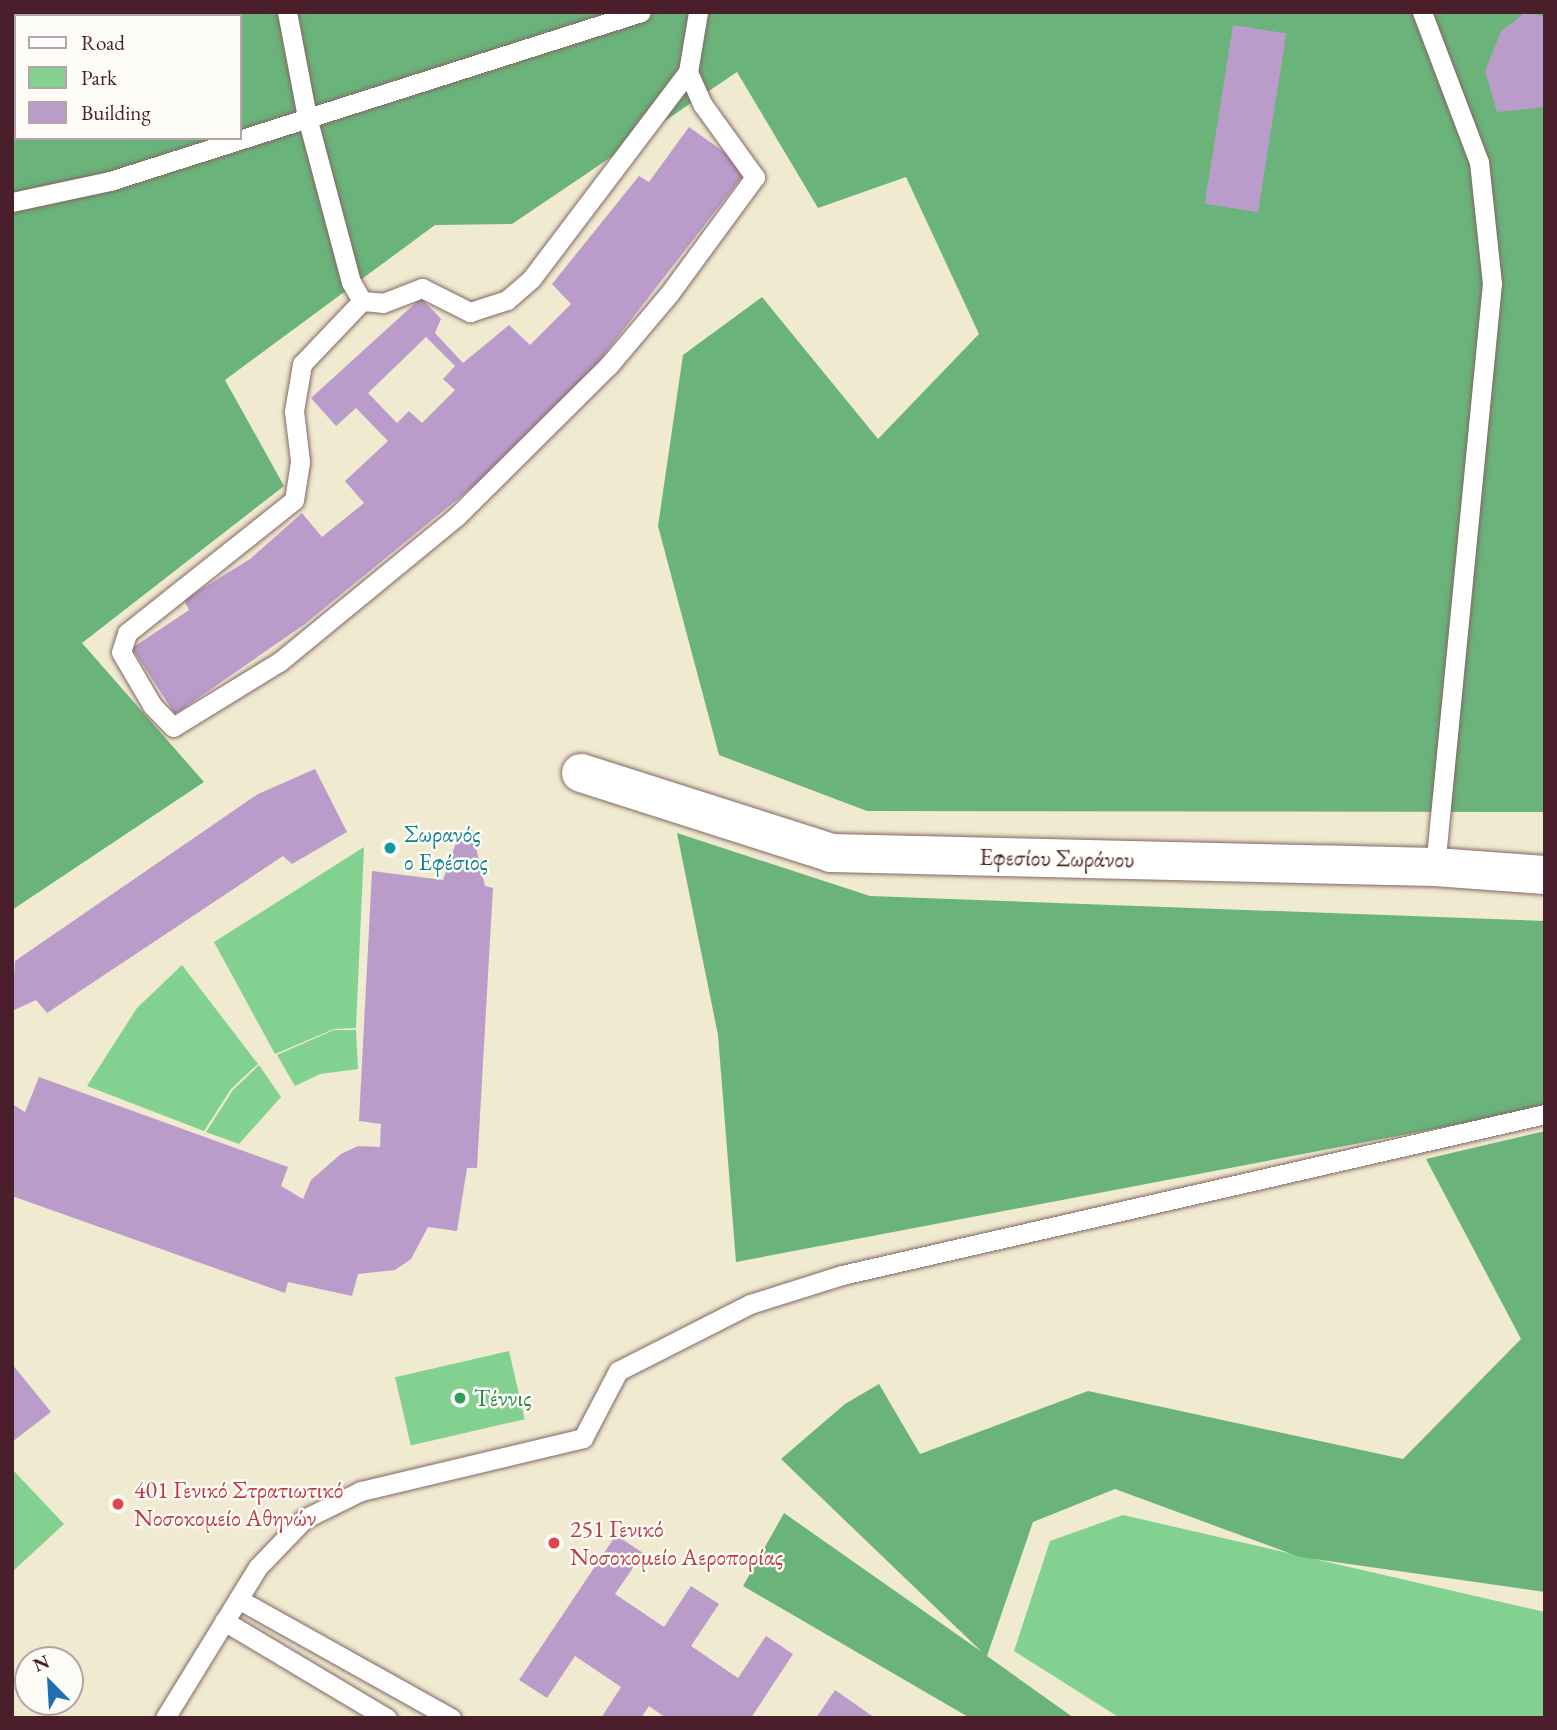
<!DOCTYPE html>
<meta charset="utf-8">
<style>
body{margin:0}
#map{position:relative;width:1557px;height:1730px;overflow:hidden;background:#f0ead0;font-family:"EB Garamond",serif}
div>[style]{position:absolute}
.green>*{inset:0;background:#83d190;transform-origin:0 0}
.forest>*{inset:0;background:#6ab37a}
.building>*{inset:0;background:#ba9cca;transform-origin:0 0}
.roads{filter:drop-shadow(0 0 2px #846665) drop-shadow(0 0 2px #846665)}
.service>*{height:19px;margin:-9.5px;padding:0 9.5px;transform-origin:9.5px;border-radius:9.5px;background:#fff}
.minor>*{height:38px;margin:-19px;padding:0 19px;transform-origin:19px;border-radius:19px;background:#fff}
.dots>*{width:19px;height:19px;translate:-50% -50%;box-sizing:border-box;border:4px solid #fdfcf7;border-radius:50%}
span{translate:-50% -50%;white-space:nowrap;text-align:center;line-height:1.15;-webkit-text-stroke:5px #fdfcf7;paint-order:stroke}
.culture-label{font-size:24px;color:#0d838f}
.left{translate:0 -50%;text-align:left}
.street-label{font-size:24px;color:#4a1f2b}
.leisure-label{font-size:24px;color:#27864d}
.health-label{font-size:24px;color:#be3a42}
.frame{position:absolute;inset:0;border:14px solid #4a1f2b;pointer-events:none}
.legend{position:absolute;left:14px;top:14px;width:228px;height:126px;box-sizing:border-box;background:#fdfcf7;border:2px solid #b5a4a5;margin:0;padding:9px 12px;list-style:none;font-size:21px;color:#4a1f2b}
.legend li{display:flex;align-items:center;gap:14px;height:35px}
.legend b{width:35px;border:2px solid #b5a4a5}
.north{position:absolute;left:14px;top:1646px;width:70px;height:70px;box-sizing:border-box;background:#fdfcf7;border:2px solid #b5a4a5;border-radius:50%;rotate:336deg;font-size:19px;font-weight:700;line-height:28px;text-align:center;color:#4a1f2b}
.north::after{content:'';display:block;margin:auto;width:24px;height:32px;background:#1f6fb2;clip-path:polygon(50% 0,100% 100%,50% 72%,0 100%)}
</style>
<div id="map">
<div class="green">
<div style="clip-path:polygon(364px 847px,356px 1028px,334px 1029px,275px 1054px,214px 942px)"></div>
<div style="clip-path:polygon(182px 965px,258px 1064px,231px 1089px,204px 1131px,87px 1086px,137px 1008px)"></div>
<div style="clip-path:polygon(334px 1030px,356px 1030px,358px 1069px,320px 1074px,295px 1086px,277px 1055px)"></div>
<div style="clip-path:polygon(259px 1065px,281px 1097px,239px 1144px,206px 1132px,233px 1090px)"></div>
<div style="left:509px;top:1351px;width:70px;height:117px;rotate:77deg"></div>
<div style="clip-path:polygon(12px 1469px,64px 1524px,12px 1572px)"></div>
<div style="clip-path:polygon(1123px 1515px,1545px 1612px,1545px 1718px,1120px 1718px,1014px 1651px,1050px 1541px)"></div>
</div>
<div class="forest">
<div style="clip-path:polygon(evenodd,12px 12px,1545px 12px,1545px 812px,867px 811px,719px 755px,658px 526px,683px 355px,762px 297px,878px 439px,979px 334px,906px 177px,818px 208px,737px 72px,512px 224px,435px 225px,225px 380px,284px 486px,82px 643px,204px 782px,12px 910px,12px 12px,16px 16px,240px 16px,240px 138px,16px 138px,16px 16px)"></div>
<div style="clip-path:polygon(677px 833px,870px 896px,1545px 921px,1545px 1108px,736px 1262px,718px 1035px)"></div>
<div style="clip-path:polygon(1545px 1131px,1545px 1592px,1300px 1557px,1115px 1489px,1033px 1522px,987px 1656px,1074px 1718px,970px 1718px,743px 1586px,784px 1513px,982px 1652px,781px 1459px,845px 1404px,879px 1384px,920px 1454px,1088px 1391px,1403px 1459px,1521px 1339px,1426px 1159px)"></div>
</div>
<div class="building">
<div style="clip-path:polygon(1526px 12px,1545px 17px,1545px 107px,1497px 112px,1485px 71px,1501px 31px)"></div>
<div style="left:1233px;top:25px;width:54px;height:181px;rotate:9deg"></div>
<div style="clip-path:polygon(evenodd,689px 127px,748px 169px,596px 365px,476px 484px,305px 624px,175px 714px,132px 648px,189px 610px,184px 600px,250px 559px,302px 513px,322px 537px,364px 503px,345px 481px,388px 441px,356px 408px,336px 426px,311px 398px,421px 298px,441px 319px,435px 333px,463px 363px,509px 325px,530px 345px,571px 304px,552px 284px,639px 176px,649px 182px,689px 127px,426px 337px,455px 366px,443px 379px,455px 390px,422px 423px,409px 411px,397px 423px,368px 393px,426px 337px)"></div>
<div style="clip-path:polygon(315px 769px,347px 832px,292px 864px,283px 856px,47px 1013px,36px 1000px,12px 1011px,15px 961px,258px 794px)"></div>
<div style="clip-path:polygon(472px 830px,485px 886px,493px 888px,477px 1168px,467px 1168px,457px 1231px,428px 1227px,411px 1259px,395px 1270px,358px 1274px,352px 1296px,288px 1282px,285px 1293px,12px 1196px,12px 1104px,25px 1112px,39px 1077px,288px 1167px,281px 1186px,303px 1199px,311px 1180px,341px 1154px,358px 1146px,380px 1147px,381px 1124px,359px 1121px,372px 871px,443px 880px,457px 840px)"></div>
<div style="clip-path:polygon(12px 1364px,51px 1412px,12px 1442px)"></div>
<div style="clip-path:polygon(616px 1535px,643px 1553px,615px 1594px,664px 1627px,691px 1586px,719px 1604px,691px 1646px,738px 1678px,766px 1636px,793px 1654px,751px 1718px,666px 1718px,649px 1706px,641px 1718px,601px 1718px,621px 1687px,575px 1656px,547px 1698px,519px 1680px)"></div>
<div style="clip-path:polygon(835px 1690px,875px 1718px,816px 1718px)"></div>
</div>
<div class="roads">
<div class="service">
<div style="left:287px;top:12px;width:107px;rotate:79.2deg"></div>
<div style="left:307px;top:117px;width:171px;rotate:75.1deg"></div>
<div style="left:351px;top:282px;width:22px;rotate:60deg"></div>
<div style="left:1422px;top:12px;width:160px;rotate:69.2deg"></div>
<div style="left:1479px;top:162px;width:122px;rotate:83.9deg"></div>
<div style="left:1492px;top:283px;width:587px;rotate:95.57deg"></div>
<div style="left:688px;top:72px;width:36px;rotate:66deg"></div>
<div style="left:703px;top:105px;width:89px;rotate:54.2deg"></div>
<div style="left:755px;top:177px;width:145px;rotate:126.3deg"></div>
<div style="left:669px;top:294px;width:93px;rotate:130.2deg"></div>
<div style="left:609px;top:365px;width:214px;rotate:135.2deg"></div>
<div style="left:457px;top:516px;width:230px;rotate:140.6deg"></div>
<div style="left:279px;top:662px;width:124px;rotate:148.5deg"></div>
<div style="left:173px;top:727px;width:30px;rotate:-134deg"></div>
<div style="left:152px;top:705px;width:61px;rotate:-120.3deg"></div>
<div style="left:121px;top:652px;width:20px;rotate:-72deg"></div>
<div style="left:127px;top:633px;width:213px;rotate:-38.5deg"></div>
<div style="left:294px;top:500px;width:39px;rotate:-81deg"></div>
<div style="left:300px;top:461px;width:50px;rotate:-96.8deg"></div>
<div style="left:294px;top:411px;width:48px;rotate:-80.3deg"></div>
<div style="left:302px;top:364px;width:87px;rotate:-46.4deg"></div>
<div style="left:362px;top:301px;width:21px;rotate:5deg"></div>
<div style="left:383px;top:303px;width:42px;rotate:-21deg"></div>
<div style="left:422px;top:288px;width:54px;rotate:26.6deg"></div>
<div style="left:470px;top:312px;width:39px;rotate:-18deg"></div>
<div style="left:507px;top:300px;width:33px;rotate:-41deg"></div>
<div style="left:532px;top:278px;width:258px;rotate:-52.9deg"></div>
<div style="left:688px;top:72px;width:61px;rotate:-80.5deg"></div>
<div style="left:12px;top:202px;width:100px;rotate:-12.1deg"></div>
<div style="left:110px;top:181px;width:557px;rotate:-17.65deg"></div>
<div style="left:238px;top:1599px;width:244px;rotate:29.2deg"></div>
<div style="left:224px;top:1621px;width:190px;rotate:30.8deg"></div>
<div style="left:165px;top:1718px;width:177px;rotate:-58.4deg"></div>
<div style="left:258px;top:1567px;width:66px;rotate:-46.2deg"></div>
<div style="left:304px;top:1519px;width:64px;rotate:-26.2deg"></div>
<div style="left:361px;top:1491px;width:228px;rotate:-13.4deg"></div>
<div style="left:583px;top:1438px;width:76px;rotate:-62.4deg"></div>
<div style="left:618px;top:1371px;width:148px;rotate:-26.9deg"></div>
<div style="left:750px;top:1304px;width:96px;rotate:-17.5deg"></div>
<div style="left:842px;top:1275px;width:721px;rotate:-12.9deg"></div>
</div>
<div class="minor">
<div style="left:581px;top:773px;width:262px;rotate:17.7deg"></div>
<div style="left:831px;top:853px;width:604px;rotate:1.33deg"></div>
<div style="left:1435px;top:867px;width:110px;rotate:4.2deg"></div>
</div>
</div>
<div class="dots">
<div style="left:390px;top:848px;background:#0f9aa8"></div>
<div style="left:460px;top:1398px;background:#2e9e5b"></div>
<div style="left:118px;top:1504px;background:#e0444e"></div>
<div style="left:554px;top:1543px;background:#e0444e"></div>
</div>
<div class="culture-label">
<span class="left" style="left:404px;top:848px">Σωρανός<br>ο Εφέσιος</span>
</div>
<div class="street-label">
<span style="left:1057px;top:858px;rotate:1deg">Εφεσίου Σωράνου</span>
</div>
<div class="leisure-label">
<span class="left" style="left:474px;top:1398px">Τέννις</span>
</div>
<div class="health-label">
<span class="left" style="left:134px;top:1504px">401 Γενικό Στρατιωτικό<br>Νοσοκομείο Αθηνών</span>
<span class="left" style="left:570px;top:1543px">251 Γενικό<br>Νοσοκομείο Αεροπορίας</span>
</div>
<div class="frame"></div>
<ul class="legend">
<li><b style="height:9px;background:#fff"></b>Road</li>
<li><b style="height:19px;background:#83d190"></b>Park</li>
<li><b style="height:19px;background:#ba9cca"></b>Building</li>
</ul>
<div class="north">N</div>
</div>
